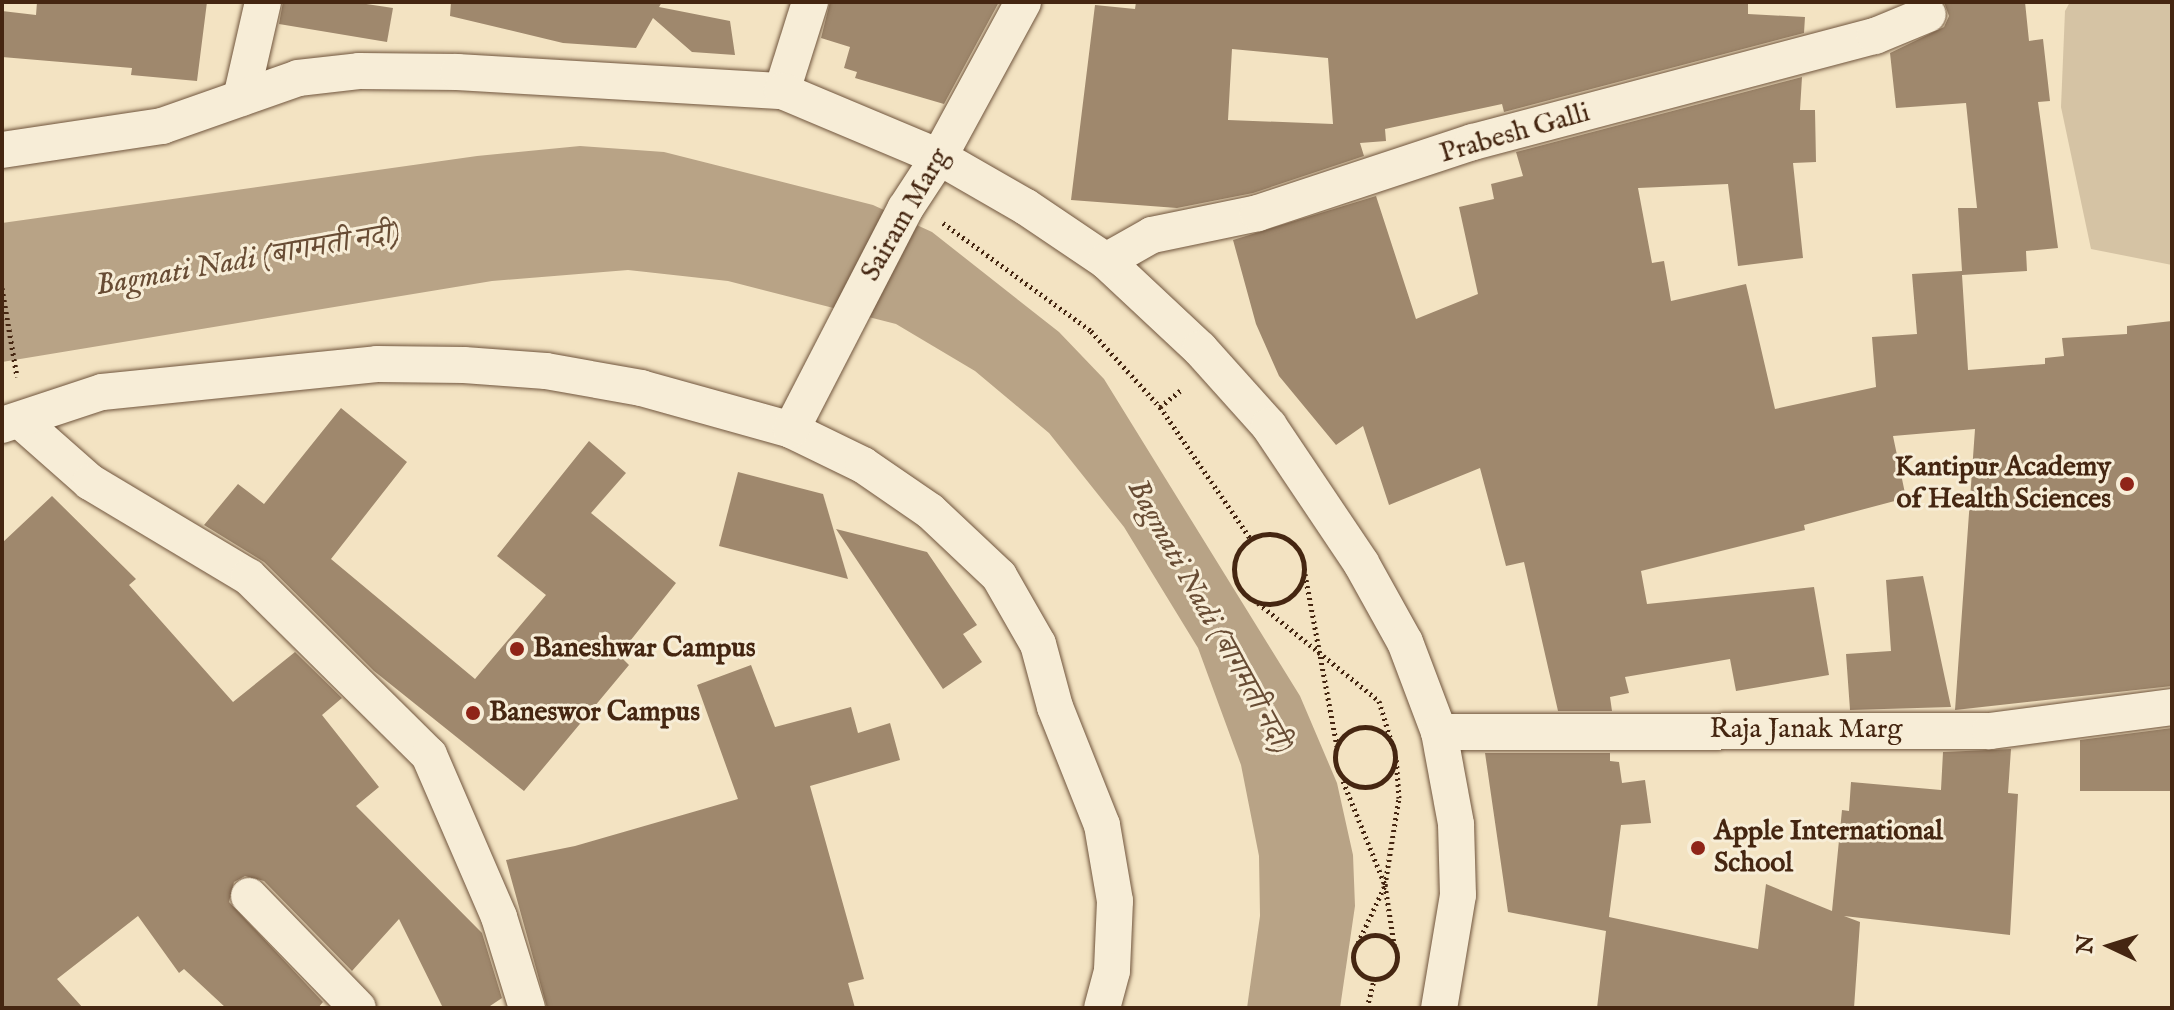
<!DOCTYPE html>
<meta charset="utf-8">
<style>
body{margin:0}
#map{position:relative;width:2174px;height:1010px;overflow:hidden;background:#f3e3c2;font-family:"IM FELL English","Noto Serif Devanagari",serif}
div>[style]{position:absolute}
.green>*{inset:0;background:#d5c3a4}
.water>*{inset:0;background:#b8a386}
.building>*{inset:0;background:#9f886d}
.path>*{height:5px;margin-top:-2.5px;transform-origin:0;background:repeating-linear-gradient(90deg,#452611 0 2px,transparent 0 6px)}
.path>.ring{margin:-2.5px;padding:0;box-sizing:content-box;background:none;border:5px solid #452611;border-radius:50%}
.roads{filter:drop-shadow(0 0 2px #70553d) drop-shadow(0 0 2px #70553d)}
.minor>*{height:36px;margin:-18px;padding:0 18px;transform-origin:18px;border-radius:18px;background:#f7edd7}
.dots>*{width:22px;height:22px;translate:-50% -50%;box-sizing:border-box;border:4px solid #f7edd7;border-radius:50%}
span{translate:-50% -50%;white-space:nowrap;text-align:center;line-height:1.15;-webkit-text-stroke:6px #f7edd7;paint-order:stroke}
.street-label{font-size:28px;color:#452611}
.poi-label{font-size:28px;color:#452611;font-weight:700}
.right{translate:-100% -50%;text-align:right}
.left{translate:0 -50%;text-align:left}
.water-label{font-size:30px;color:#684c34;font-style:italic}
.frame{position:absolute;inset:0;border:4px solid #452611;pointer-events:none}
.north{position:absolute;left:2070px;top:906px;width:80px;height:80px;-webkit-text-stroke:6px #f7edd7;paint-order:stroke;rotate:274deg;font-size:22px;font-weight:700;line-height:32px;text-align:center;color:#452611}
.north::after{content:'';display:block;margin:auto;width:28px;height:36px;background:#452611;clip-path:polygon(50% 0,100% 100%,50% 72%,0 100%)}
</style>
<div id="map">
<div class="green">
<div style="clip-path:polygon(2070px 2px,2172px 2px,2172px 265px,2091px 249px,2061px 107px,2065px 11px)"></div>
</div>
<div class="water">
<div style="clip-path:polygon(580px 146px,664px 152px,873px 205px,932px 232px,1059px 332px,1104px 379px,1300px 696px,1337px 783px,1353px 855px,1355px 906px,1340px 1008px,1247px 1008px,1260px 916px,1259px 856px,1241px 765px,1198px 648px,1124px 527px,1049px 433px,975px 371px,896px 324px,728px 281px,628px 270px,492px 281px,2px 362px,2px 223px,477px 156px)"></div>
</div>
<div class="building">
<div style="clip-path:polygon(37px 2px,207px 2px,197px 81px,131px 75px,132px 68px,2px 57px,2px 11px,36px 15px)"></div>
<div style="clip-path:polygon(283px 2px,353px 2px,393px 8px,387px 42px,279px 24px)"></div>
<div style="clip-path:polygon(451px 2px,662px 2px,659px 7px,730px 21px,735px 55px,692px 52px,653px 18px,636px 48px,563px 43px,450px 16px)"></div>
<div style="clip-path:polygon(830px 2px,999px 2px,944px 104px,855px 78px,857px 72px,844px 68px,850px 47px,821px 38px)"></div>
<div style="clip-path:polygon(evenodd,1136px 2px,1748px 2px,1748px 14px,1805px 17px,1804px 33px,1504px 112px,1502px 104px,1385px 129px,1386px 141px,1360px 143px,1364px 156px,1253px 193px,1177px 208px,1071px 200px,1095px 5px,1135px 9px,1136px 2px,1232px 49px,1328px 58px,1333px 124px,1228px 120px,1232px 49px)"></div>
<div style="clip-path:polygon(1944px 2px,2025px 2px,2029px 41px,2043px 39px,2050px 101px,2038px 102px,2058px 248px,2026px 251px,2027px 271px,1962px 275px,1968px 370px,2045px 364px,2045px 358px,2064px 356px,2062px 338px,2127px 334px,2127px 326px,2172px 321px,2172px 686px,1955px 710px,1975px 429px,1893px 436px,1906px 498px,1804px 525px,1805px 530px,1641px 571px,1647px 604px,1814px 587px,1829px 675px,1736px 691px,1730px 659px,1625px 677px,1629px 693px,1610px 697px,1612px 711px,1558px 711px,1524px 562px,1506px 566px,1480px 468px,1389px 505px,1363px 426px,1336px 445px,1279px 376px,1256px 324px,1233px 240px,1376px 196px,1416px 319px,1478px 294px,1459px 207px,1494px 199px,1491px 184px,1523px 176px,1516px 152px,1802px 77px,1800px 110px,1815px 110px,1816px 162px,1793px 163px,1803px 258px,1738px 266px,1728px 184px,1638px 188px,1652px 263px,1664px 261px,1671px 301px,1746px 284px,1775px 409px,1876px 387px,1872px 337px,1917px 334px,1912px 274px,1962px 271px,1958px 208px,1977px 208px,1966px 103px,1896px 108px,1890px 53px,1944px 27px,1949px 16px)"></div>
<div style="clip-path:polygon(341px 408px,407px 462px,331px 559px,475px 679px,546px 595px,497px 556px,589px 441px,626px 473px,591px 513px,676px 583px,619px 655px,629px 665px,524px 791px,374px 671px,264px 562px,204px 525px,238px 484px,264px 504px)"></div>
<div style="clip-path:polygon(738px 472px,823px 494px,848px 579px,719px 546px)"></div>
<div style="clip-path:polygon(52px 496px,136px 579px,129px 585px,233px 702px,295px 652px,342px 698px,322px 715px,379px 787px,356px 806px,482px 933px,502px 998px,487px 1008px,443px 1008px,399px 919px,352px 971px,264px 881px,245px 876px,234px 882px,229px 902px,323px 1002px,318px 1008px,226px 1008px,184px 969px,179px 973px,138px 916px,57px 979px,83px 1008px,2px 1008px,2px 543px)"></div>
<div style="clip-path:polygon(836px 529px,927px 552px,977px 625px,963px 634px,982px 662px,943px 689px)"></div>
<div style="clip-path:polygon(1923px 576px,1951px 707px,1850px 710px,1846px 654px,1891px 651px,1886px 580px)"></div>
<div style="clip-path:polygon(751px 665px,775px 727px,851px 707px,858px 733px,890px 723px,900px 760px,810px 786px,864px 979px,848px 983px,855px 1008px,547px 1008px,506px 860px,575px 846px,738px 799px,697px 685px)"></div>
<div style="clip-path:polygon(2172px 728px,2172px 791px,2080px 791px,2080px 740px)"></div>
<div style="clip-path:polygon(2011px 749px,2008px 793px,2018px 794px,2010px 935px,1844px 916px,1860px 922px,1854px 1008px,1597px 1008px,1606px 931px,1508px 912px,1485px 753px,1610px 753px,1610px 761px,1619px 762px,1622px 783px,1645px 780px,1651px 823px,1621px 825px,1609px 917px,1758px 949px,1766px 884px,1832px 911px,1842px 810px,1849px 811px,1851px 782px,1941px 790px,1943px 752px)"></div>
</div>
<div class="path">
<div style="left:943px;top:223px;width:183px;rotate:36.1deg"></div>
<div style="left:1091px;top:331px;width:103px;rotate:47.8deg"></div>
<div style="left:1160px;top:407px;width:159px;rotate:55.5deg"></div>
<div style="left:2px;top:288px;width:90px;rotate:80.4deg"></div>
<div style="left:1160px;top:407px;width:27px;rotate:-39deg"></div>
<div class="ring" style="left:1234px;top:534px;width:65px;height:65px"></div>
<div style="left:1305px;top:574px;width:175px;rotate:79.5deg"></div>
<div style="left:1258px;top:603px;width:156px;rotate:39deg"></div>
<div style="left:1379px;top:701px;width:48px;rotate:73.1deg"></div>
<div class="ring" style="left:1335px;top:727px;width:55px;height:55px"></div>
<div style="left:1343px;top:781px;width:112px;rotate:68deg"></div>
<div style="left:1385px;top:885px;width:66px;rotate:81.3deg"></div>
<div class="ring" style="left:1353px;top:935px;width:39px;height:39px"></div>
<div style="left:1358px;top:943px;width:64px;rotate:-65deg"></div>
<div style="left:1385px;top:885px;width:88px;rotate:-80.9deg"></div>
<div style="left:1399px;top:798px;width:42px;rotate:-94.1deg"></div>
<div style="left:1367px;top:1008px;width:30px;rotate:-76deg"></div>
</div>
<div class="roads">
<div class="minor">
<div style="left:782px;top:91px;width:93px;rotate:-72.5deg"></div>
<div style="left:241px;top:98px;width:98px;rotate:-77.1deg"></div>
<div style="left:2px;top:150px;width:162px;rotate:-8.5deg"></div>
<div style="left:162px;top:126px;width:144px;rotate:-19.4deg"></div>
<div style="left:298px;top:78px;width:61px;rotate:-6.5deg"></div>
<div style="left:359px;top:71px;width:99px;rotate:0.6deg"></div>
<div style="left:458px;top:72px;width:325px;rotate:3.4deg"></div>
<div style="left:782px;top:91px;width:170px;rotate:22.8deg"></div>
<div style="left:939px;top:157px;width:100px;rotate:29.9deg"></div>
<div style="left:1026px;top:207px;width:97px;rotate:34deg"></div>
<div style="left:1106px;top:261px;width:129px;rotate:43.1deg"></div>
<div style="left:1200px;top:349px;width:103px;rotate:48.1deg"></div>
<div style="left:1269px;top:426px;width:165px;rotate:56.1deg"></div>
<div style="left:1361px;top:563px;width:90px;rotate:60.9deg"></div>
<div style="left:1405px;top:642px;width:96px;rotate:69.3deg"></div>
<div style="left:1439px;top:732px;width:94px;rotate:79.5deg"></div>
<div style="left:1456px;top:824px;width:71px;rotate:88.4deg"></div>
<div style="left:1458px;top:895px;width:115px;rotate:99.5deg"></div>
<div style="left:1106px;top:261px;width:53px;rotate:-29.5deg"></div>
<div style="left:1152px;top:235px;width:108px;rotate:-11.7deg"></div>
<div style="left:1258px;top:213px;width:226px;rotate:-18.3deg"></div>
<div style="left:1473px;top:142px;width:416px;rotate:-14.8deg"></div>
<div style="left:1875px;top:36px;width:57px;rotate:-22.5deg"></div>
<div style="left:22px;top:422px;width:91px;rotate:41.4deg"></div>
<div style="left:90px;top:482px;width:185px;rotate:30.9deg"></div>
<div style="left:249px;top:577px;width:253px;rotate:44.7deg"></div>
<div style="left:429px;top:755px;width:176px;rotate:66.6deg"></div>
<div style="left:499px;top:917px;width:95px;rotate:72.9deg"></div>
<div style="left:2px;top:425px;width:105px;rotate:-18.3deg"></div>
<div style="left:102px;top:392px;width:276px;rotate:-5.8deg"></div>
<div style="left:377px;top:364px;width:87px;rotate:0.7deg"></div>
<div style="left:464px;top:365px;width:82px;rotate:4.2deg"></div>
<div style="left:546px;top:371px;width:97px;rotate:10.1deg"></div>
<div style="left:641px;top:388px;width:156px;rotate:15.6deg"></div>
<div style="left:791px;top:430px;width:80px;rotate:25.9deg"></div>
<div style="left:863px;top:465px;width:81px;rotate:34.5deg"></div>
<div style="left:930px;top:511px;width:95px;rotate:43.3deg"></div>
<div style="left:999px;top:576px;width:78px;rotate:60.2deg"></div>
<div style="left:1038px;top:644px;width:65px;rotate:74.9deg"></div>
<div style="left:1055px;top:707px;width:127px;rotate:68.3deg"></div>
<div style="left:1102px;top:825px;width:77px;rotate:80.3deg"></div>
<div style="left:1115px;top:901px;width:70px;rotate:92.5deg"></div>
<div style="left:1112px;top:971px;width:38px;rotate:105deg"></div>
<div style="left:791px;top:430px;width:249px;rotate:-62.7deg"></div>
<div style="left:905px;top:209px;width:62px;rotate:-56.8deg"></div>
<div style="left:939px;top:157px;width:176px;rotate:-61.5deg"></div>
<div style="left:1439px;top:732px;width:551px;rotate:-0.1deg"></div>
<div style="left:1990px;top:731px;width:184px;rotate:-7.5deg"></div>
<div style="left:249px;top:896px;width:156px;rotate:45.8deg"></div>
</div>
</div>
<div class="dots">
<div style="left:2127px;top:484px;background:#8f2418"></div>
<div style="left:517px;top:649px;background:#8f2418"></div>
<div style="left:473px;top:713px;background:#8f2418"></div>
<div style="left:1698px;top:848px;background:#8f2418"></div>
</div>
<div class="street-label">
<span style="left:1515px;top:134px;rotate:-16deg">Prabesh Galli</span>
<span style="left:906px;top:215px;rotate:-60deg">Sairam Marg</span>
<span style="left:1806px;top:730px">Raja Janak Marg</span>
</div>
<div class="poi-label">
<span class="right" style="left:2111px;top:484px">Kantipur Academy<br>of Health Sciences</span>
<span class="left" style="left:533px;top:649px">Baneshwar Campus</span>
<span class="left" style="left:489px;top:713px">Baneswor Campus</span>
<span class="left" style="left:1714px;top:848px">Apple International<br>School</span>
</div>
<div class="water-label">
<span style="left:248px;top:260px;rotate:-10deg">Bagmati Nadi (बागमती नदी)</span>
<span style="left:1209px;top:617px;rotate:61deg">Bagmati Nadi (बागमती नदी)</span>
</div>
<div class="frame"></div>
<div class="north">N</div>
</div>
